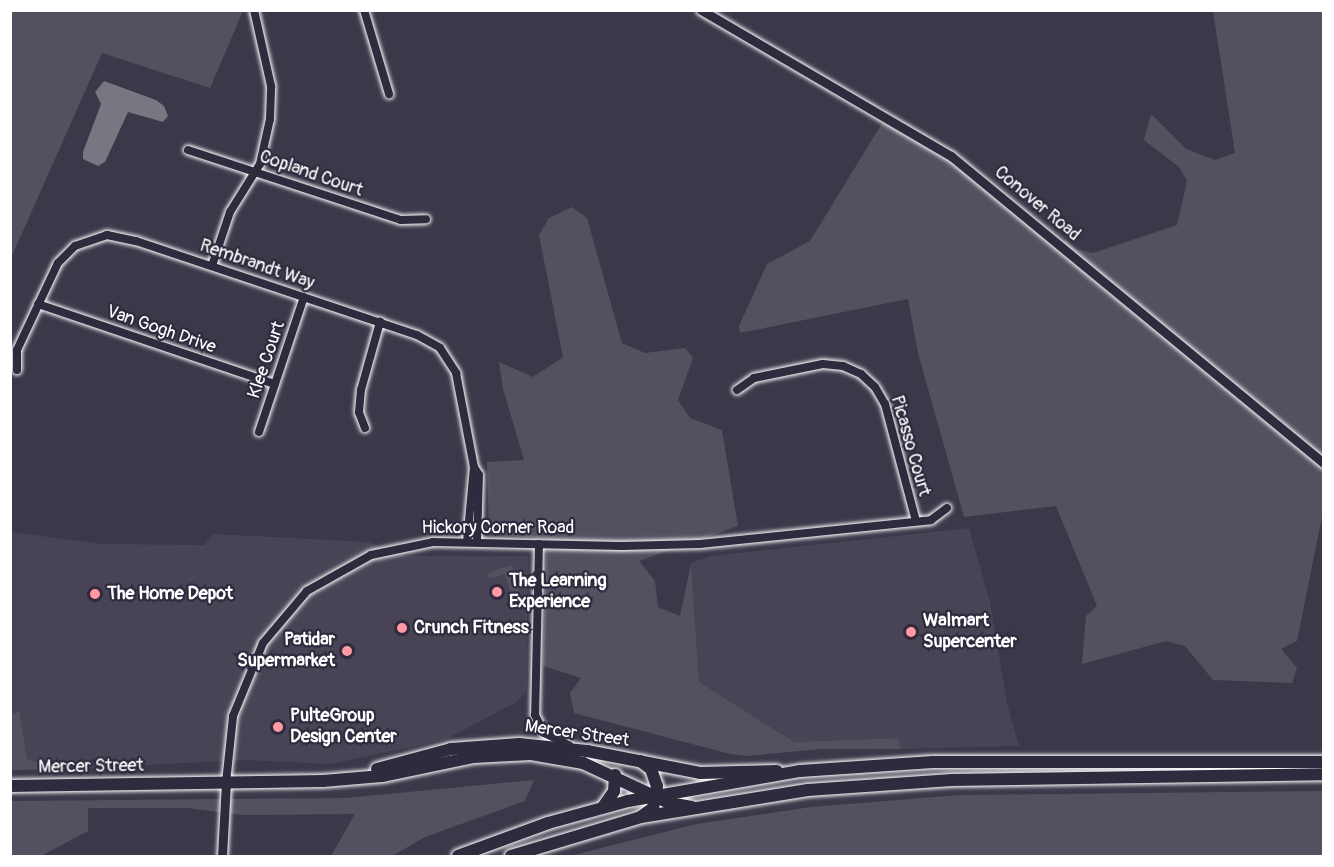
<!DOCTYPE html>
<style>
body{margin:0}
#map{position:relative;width:1334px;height:867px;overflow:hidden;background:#3c3749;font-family:Pangolin,sans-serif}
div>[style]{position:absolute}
.built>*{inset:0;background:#494455}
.green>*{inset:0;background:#555060}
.water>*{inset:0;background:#797682}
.roads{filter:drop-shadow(0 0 2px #fff) drop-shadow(0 0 2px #fff)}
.minor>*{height:8px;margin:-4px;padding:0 4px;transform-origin:4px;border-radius:4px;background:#2f2a3d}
.tertiary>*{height:9px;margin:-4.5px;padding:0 4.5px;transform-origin:4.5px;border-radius:4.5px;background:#2f2a3d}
.primary>*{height:12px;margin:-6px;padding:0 6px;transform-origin:6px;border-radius:6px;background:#2f2a3d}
.trunk>*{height:12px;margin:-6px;padding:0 6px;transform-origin:6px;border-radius:6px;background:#2f2a3d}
.dots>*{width:16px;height:16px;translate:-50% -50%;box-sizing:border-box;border:3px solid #2f2a3d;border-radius:50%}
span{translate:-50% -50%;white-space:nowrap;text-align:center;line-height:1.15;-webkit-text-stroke:4.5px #2f2a3d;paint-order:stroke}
.street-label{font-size:18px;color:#fff}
.poi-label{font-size:18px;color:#fff;font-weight:700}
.left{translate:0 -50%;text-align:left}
.right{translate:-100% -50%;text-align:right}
.frame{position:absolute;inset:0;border:12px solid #fff;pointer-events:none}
</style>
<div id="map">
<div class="built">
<div style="clip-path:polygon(969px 528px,990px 602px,1007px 703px,1019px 746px,901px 749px,898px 738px,794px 742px,699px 682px,691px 563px,711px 556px)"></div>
<div style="clip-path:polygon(11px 532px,102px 544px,204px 545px,214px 534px,368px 542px,403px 556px,528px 556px,526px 692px,515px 703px,444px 740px,331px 764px,245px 760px,65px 769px,27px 760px,19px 711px,11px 716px)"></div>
</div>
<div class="green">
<div style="clip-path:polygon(11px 10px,243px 11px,210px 88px,102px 53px,11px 258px)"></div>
<div style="clip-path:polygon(1213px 11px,1323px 11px,1324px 507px,1297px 641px,1281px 649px,1297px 668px,1292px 683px,1213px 680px,1185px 646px,1166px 641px,1082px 664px,1086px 616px,1097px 606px,1056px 506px,964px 517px,918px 353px,908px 299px,740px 333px,739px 326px,767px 264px,810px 241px,884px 120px,956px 163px,1055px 247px,1066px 240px,1076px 249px,1093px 253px,1177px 225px,1187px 181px,1179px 167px,1144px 140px,1151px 114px,1186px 149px,1215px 160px,1235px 153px)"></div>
<div style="clip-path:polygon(572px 207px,587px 218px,622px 343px,645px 353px,685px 348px,693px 358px,678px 400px,690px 418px,722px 430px,738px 526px,639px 561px,655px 581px,658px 607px,680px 616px,691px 563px,699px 682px,794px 742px,898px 738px,901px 749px,821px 749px,747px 756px,730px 754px,574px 713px,570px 693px,581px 678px,543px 666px,547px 539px,489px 534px,487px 462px,524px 460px,503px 389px,499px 362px,533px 377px,563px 357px,539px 235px,549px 218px)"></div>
<div style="clip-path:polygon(512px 565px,522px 599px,514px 602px,505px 574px,489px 579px,487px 573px)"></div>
<div style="clip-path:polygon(19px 710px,27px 759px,65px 769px,11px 770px,11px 716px)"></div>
<div style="clip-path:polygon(534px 780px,525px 801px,425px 837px,392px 856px,331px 856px,355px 814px,243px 815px,187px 808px,88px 808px,88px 831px,41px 856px,11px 856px,10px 801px,346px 798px)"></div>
<div style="clip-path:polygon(1323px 791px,1323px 856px,570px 856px,696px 824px,811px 807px,960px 795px)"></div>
</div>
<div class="water">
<div style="clip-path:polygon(104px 81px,156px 100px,164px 106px,168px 116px,163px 122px,128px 112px,105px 162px,98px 166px,83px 159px,83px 152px,101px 104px,95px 92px)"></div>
</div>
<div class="roads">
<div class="minor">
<div style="left:364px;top:10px;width:88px;rotate:73.4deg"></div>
<div style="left:188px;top:150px;width:224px;rotate:18.2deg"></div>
<div style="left:401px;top:220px;width:25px;rotate:-2deg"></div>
<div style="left:212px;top:266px;width:57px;rotate:-71.6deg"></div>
<div style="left:230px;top:212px;width:57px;rotate:-58deg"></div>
<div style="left:260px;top:164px;width:46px;rotate:-77.5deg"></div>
<div style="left:270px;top:119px;width:33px;rotate:-88deg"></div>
<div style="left:271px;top:86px;width:78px;rotate:-102.6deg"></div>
<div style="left:38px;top:304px;width:250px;rotate:18.7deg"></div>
<div style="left:17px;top:370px;width:20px;rotate:-90deg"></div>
<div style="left:17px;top:350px;width:96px;rotate:-64.8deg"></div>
<div style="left:58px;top:263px;width:24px;rotate:-45deg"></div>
<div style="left:75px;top:246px;width:34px;rotate:-19deg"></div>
<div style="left:107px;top:235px;width:30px;rotate:12deg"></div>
<div style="left:136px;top:241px;width:296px;rotate:18.5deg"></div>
<div style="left:417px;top:335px;width:26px;rotate:29deg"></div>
<div style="left:440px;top:348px;width:30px;rotate:57deg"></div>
<div style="left:456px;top:373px;width:96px;rotate:79.2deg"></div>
<div style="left:474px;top:467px;width:9px;rotate:58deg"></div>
<div style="left:479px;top:475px;width:67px;rotate:91.7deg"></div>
<div style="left:737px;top:390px;width:21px;rotate:-35deg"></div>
<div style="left:754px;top:378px;width:70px;rotate:-11.5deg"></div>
<div style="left:823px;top:364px;width:20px;rotate:6deg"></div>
<div style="left:843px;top:366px;width:20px;rotate:24deg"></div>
<div style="left:861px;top:374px;width:19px;rotate:43deg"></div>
<div style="left:875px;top:387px;width:20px;rotate:60deg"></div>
<div style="left:885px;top:404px;width:121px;rotate:75.2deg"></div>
<div style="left:365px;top:428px;width:17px;rotate:-111deg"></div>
<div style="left:359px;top:412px;width:22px;rotate:-85deg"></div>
<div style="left:361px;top:390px;width:71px;rotate:-74.4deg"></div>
<div style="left:259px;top:432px;width:142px;rotate:-71.6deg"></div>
<div style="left:467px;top:542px;width:75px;rotate:-84.7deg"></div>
<div style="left:539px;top:544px;width:171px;rotate:91.3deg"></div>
<div style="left:535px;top:715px;width:20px;rotate:63deg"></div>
<div style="left:544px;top:733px;width:28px;rotate:26deg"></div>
<div style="left:226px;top:783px;width:67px;rotate:-84deg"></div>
<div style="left:233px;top:716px;width:79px;rotate:-67.7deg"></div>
<div style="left:263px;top:643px;width:68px;rotate:-49.8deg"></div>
<div style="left:307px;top:591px;width:73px;rotate:-29.4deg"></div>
<div style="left:371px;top:555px;width:63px;rotate:-11.8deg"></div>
<div style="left:433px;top:542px;width:189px;rotate:1.2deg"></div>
<div style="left:622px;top:546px;width:78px;rotate:-1.5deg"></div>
<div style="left:700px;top:544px;width:232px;rotate:-5.9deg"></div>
<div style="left:931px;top:520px;width:20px;rotate:-37deg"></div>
</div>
<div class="tertiary">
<div style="left:701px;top:10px;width:290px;rotate:30.3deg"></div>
<div style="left:951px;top:156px;width:483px;rotate:39.5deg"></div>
<div style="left:222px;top:856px;width:73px;rotate:-86.9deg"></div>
</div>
<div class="primary">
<div style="left:377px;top:769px;width:77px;rotate:-15.1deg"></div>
<div style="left:451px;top:749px;width:68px;rotate:-4.2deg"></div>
<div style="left:519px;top:744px;width:68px;rotate:5.9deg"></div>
<div style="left:587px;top:751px;width:115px;rotate:11deg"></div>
<div style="left:700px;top:773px;width:77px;rotate:-1.5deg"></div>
<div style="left:10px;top:786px;width:313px;rotate:-0.9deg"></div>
<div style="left:323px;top:781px;width:59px;rotate:-4.8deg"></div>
<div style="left:382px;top:776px;width:94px;rotate:-11.7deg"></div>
<div style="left:474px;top:757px;width:57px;rotate:-3deg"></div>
<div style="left:531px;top:754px;width:53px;rotate:9.8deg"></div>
<div style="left:583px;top:763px;width:95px;rotate:24.9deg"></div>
<div style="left:669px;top:803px;width:23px;rotate:10deg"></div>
</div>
<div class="trunk">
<div style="left:640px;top:761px;width:14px;rotate:36deg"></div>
<div style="left:651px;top:769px;width:18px;rotate:71deg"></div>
<div style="left:657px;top:786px;width:22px;rotate:100deg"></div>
<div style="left:653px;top:808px;width:14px;rotate:144deg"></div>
<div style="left:603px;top:807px;width:19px;rotate:-55deg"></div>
<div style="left:614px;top:791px;width:16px;rotate:-86deg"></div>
<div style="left:458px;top:856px;width:96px;rotate:-20.1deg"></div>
<div style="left:548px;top:823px;width:83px;rotate:-15.4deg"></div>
<div style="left:628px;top:801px;width:175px;rotate:-9.9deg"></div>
<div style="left:800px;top:771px;width:133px;rotate:-3.9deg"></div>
<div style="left:933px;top:762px;width:391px"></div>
<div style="left:511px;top:856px;width:136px;rotate:-16.7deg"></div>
<div style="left:641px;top:817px;width:169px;rotate:-9.2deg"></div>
<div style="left:808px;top:790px;width:144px;rotate:-4deg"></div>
<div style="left:952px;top:780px;width:372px;rotate:-0.9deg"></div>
</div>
</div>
<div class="dots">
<div style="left:497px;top:592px;background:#ff9aa2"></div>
<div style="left:95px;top:594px;background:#ff9aa2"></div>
<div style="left:402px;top:628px;background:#ff9aa2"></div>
<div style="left:911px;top:632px;background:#ff9aa2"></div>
<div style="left:347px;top:651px;background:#ff9aa2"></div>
<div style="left:278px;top:727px;background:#ff9aa2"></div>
</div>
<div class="street-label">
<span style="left:311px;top:174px;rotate:19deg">Copland Court</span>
<span style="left:1037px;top:204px;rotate:40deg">Conover Road</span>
<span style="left:257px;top:265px;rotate:19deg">Rembrandt Way</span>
<span style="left:161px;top:330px;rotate:19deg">Van Gogh Drive</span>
<span style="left:267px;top:360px;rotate:-71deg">Klee Court</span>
<span style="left:910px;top:446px;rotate:74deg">Picasso Court</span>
<span style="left:498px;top:528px">Hickory Corner Road</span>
<span style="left:577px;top:734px;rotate:8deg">Mercer Street</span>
<span style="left:91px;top:767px;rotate:-1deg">Mercer Street</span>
</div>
<div class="poi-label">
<span class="left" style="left:509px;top:592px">The Learning<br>Experience</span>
<span class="left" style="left:107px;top:594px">The Home Depot</span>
<span class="left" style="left:923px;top:632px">Walmart<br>Supercenter</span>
<span class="left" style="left:414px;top:628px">Crunch Fitness</span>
<span class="right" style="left:335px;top:651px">Patidar<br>Supermarket</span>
<span class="left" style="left:290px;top:727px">PulteGroup<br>Design Center</span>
</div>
<div class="frame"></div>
</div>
